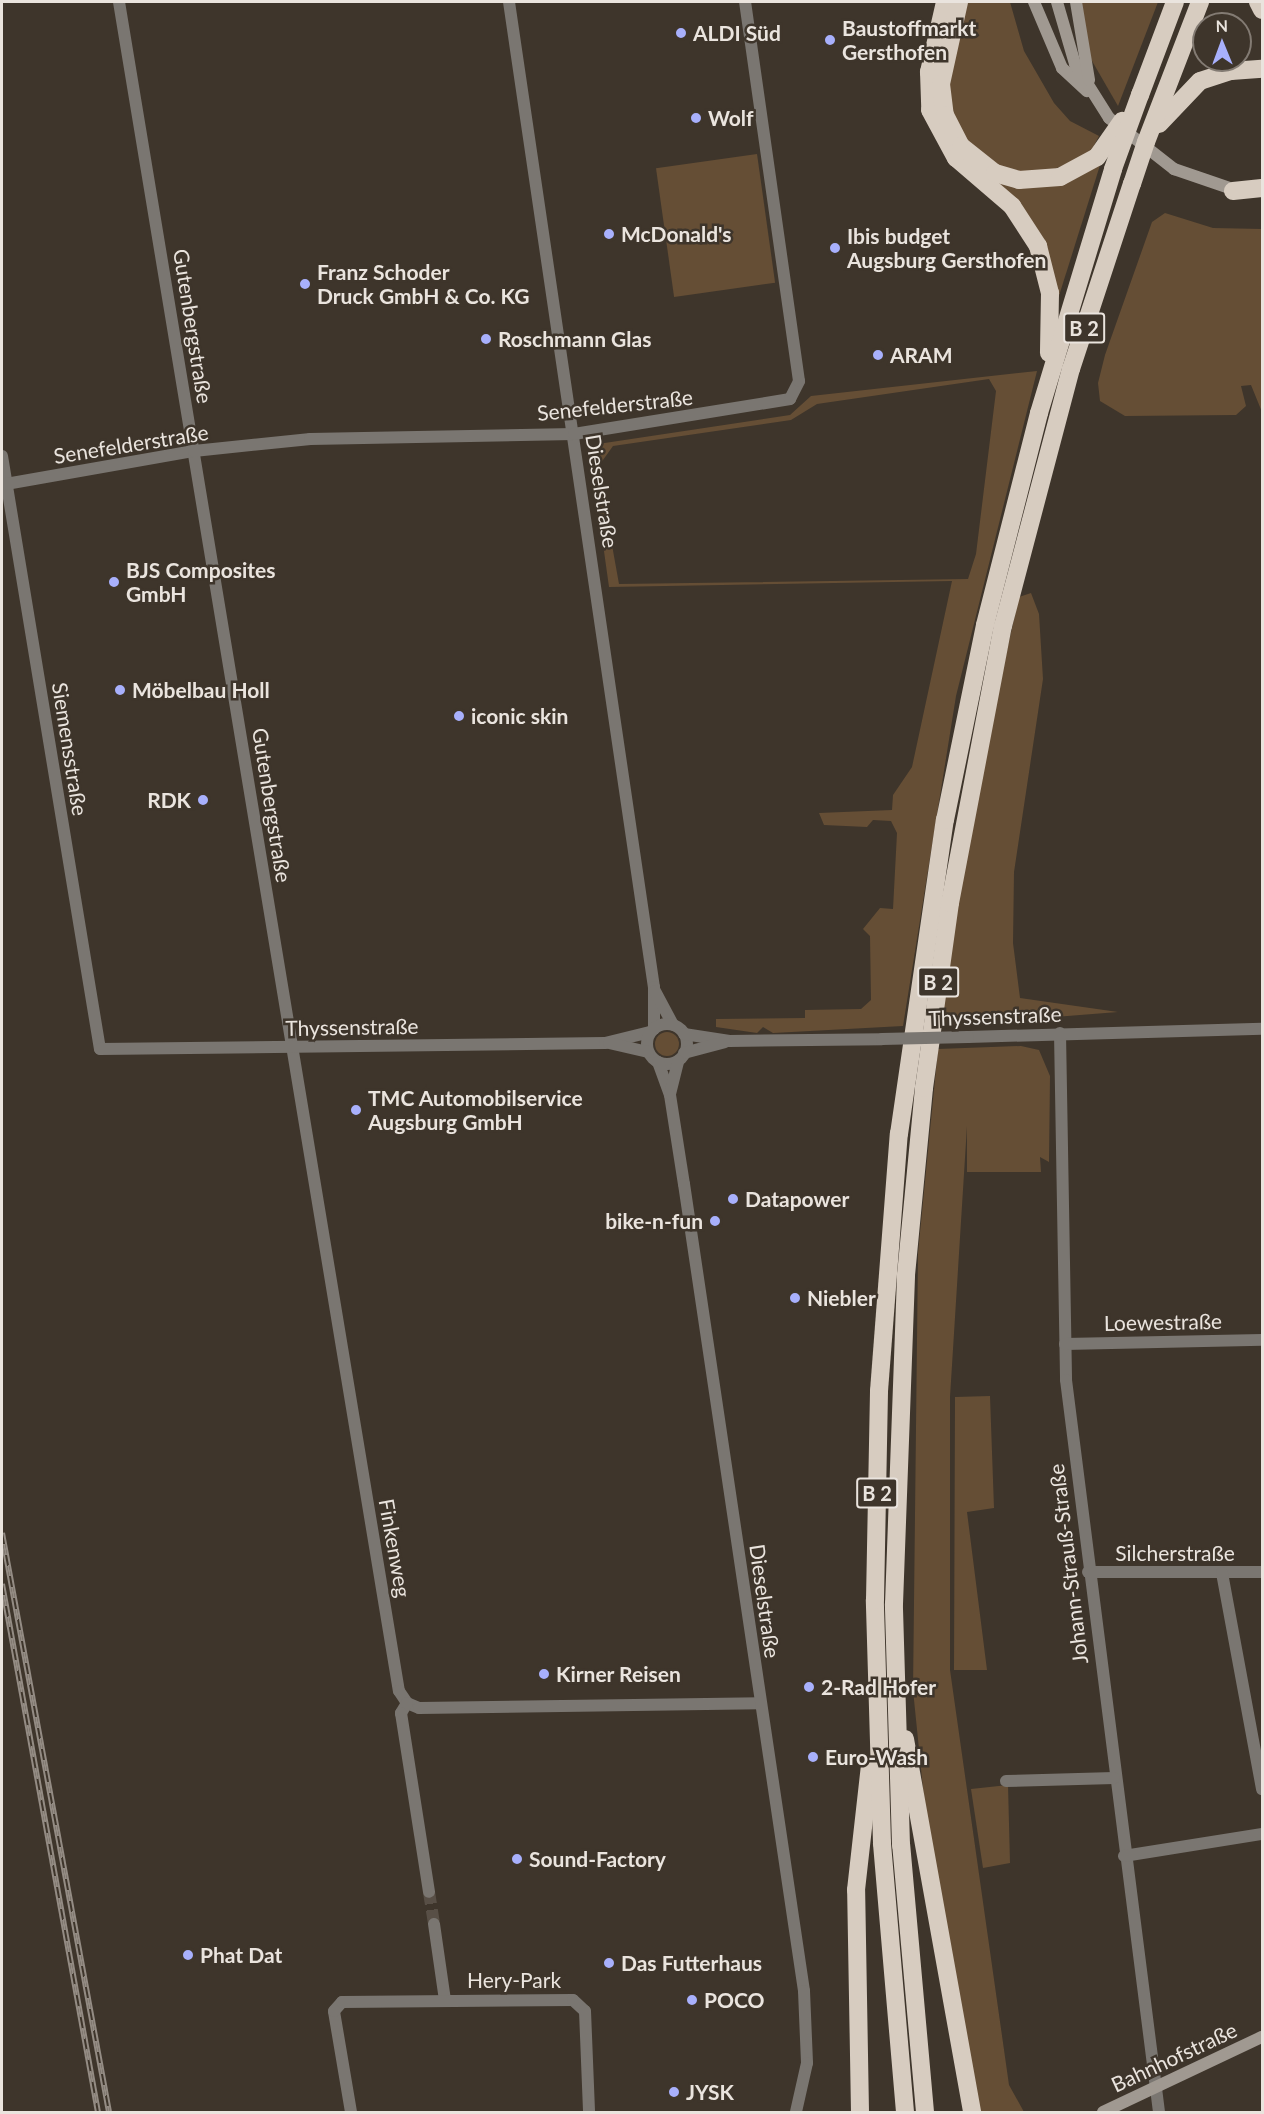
<!DOCTYPE html>
<meta charset="utf-8">
<style>
body{margin:0}
#map{position:relative;width:1264px;height:2114px;overflow:hidden;background:#3e352b;font-family:Lato,sans-serif}
div>[style]{position:absolute}
.green>*{inset:0;background:#654e35;transform-origin:0 0}
.round{border-radius:50%}
.street-tunnel>*{height:12px;margin-top:-6px;transform-origin:0;background:repeating-linear-gradient(90deg,#584f46 0 12px,transparent 0 18px)}
.street>*{height:12px;margin:-6px;padding:0 6px;transform-origin:6px;border-radius:6px;background:#7a7671}
.street>.ring{margin:-6px;padding:0;box-sizing:content-box;background:none;border:12px solid #7a7671;border-radius:50%}
.secondary>*{height:12px;margin:-6px;padding:0 6px;transform-origin:6px;border-radius:6px;background:#a09991}
.highway>*{height:18px;margin:-9px;padding:0 9px;transform-origin:9px;border-radius:9px;background:#d7ccc0}
.rail>*{height:6px;margin-top:-3px;transform-origin:0;background:repeating-linear-gradient(90deg,#3e352b 0 11px,#948c84 0 22px);box-sizing:border-box;border-block:2px solid #948c84}
.street-bridge>*{height:12px;margin:-6px;padding:0 6px;transform-origin:6px;border-radius:6px;background:#7a7671}
.highway-bridge>*{height:18px;margin:-9px;padding:0 9px;transform-origin:9px;border-radius:9px;background:#d7ccc0}
.dots>*{width:16px;height:16px;translate:-50% -50%;box-sizing:border-box;border:3px solid #3e352b;border-radius:50%}
span{translate:-50% -50%;white-space:nowrap;text-align:center;line-height:1.15;-webkit-text-stroke:5px #3e352b;paint-order:stroke}
.shield-label span{padding:2px 4px;background:#3e352b;border:2px solid;border-radius:4px;-webkit-text-stroke-width:0}
.shield-label{font-size:20px;color:#eae4de;font-weight:700}
.poi-label{font-size:21px;color:#eae4de;font-weight:700}
.left{translate:0 -50%;text-align:left}
.right{translate:-100% -50%;text-align:right}
.street-label{font-size:21px;color:#eae4de}
.frame{position:absolute;inset:0;border:3px solid #eae4de;pointer-events:none}
.north{position:absolute;left:1192px;top:12px;width:60px;height:60px;box-sizing:border-box;background:#3e352b;border:2px solid #837b73;border-radius:50%;rotate:359deg;font-size:16px;font-weight:700;line-height:24px;text-align:center;color:#eae4de}
.north::after{content:'';display:block;margin:auto;width:21px;height:27px;background:#a8b0fc;clip-path:polygon(50% 0,100% 100%,50% 72%,0 100%)}
</style>
<div id="map">
<div class="green">
<div style="clip-path:polygon(965px 2px,1010px 2px,1024px 51px,1054px 103px,1070px 121px,1099px 136px,1089px 155px,1042px 174px,1003px 169px,972px 149px,955px 121px,948px 91px)"></div>
<div style="clip-path:polygon(1081px 2px,1158px 2px,1118px 106px,1088px 54px)"></div>
<div style="left:757px;top:154px;width:130px;height:102px;rotate:82deg"></div>
<div style="clip-path:polygon(1101px 162px,1058px 299px,995px 179px)"></div>
<div style="clip-path:polygon(1165px 213px,1213px 228px,1262px 229px,1262px 412px,1251px 385px,1241px 386px,1246px 406px,1236px 415px,1125px 416px,1100px 401px,1098px 383px,1105px 355px,1152px 222px)"></div>
<div style="clip-path:polygon(evenodd,1037px 371px,956px 696px,903px 1026px,773px 1033px,763px 1027px,757px 1033px,716px 1027px,716px 1019px,805px 1018px,805px 1010px,861px 1009px,871px 1000px,870px 936px,863px 929px,880px 908px,893px 909px,897px 833px,891px 821px,873px 820px,867px 827px,824px 825px,819px 813px,892px 810px,893px 795px,912px 767px,952px 581px,609px 587px,590px 451px,598px 444px,790px 415px,811px 396px,1037px 371px,989px 379px,996px 391px,976px 554px,968px 579px,619px 584px,598px 467px,613px 446px,791px 420px,817px 404px,989px 379px)"></div>
<div style="clip-path:polygon(1031px 593px,1039px 614px,1043px 679px,1014px 872px,1013px 943px,1020px 998px,1118px 1012px,941px 1026px,960px 889px,1007px 650px,1019px 597px)"></div>
<div class="round" style="left:655px;top:1032px;width:24px;height:24px"></div>
<div style="clip-path:polygon(1021px 1046px,1039px 1050px,1050px 1076px,1049px 1162px,1040px 1157px,1041px 1172px,967px 1172px,967px 1126px,950px 1397px,950px 1670px,1009px 2085px,1024px 2112px,979px 2112px,925px 1808px,913px 1690px,918px 1253px,938px 1049px)"></div>
<div style="clip-path:polygon(990px 1396px,994px 1508px,967px 1512px,987px 1670px,954px 1670px,955px 1397px)"></div>
<div style="clip-path:polygon(1008px 1785px,1010px 1863px,983px 1868px,971px 1789px)"></div>
</div>
<div class="street-tunnel">
<div style="left:429px;top:1892px;width:32px;rotate:81deg"></div>
</div>
<div class="street">
<div style="left:119px;top:2px;width:1712px;rotate:80.59deg"></div>
<div style="left:399px;top:1691px;width:14px;rotate:56deg"></div>
<div style="left:407px;top:1703px;width:13px;rotate:23deg"></div>
<div style="left:419px;top:1708px;width:341px;rotate:-0.8deg"></div>
<div style="left:509px;top:2px;width:996px;rotate:81.63deg"></div>
<div style="left:654px;top:987px;width:42px;rotate:90deg"></div>
<div style="left:2px;top:456px;width:601px;rotate:80.62deg"></div>
<div style="left:100px;top:1049px;width:505px;rotate:-0.68deg"></div>
<div style="left:605px;top:1043px;width:46px;rotate:-13.7deg"></div>
<div style="left:6px;top:484px;width:191px;rotate:-10deg"></div>
<div style="left:194px;top:451px;width:117px;rotate:-5.9deg"></div>
<div style="left:310px;top:439px;width:264px;rotate:-1.1deg"></div>
<div style="left:574px;top:434px;width:219px;rotate:-9.2deg"></div>
<div style="left:790px;top:399px;width:20px;rotate:-63deg"></div>
<div style="left:799px;top:381px;width:383px;rotate:-98.1deg"></div>
<div style="left:655px;top:991px;width:38px;rotate:62deg"></div>
<div class="ring" style="left:647px;top:1024px;width:28px;height:28px"></div>
<div style="left:1060px;top:1033px;width:347px;rotate:89deg"></div>
<div style="left:1066px;top:1380px;width:738px;rotate:82.76deg"></div>
<div style="left:684px;top:1034px;width:46px;rotate:8.8deg"></div>
<div style="left:729px;top:1041px;width:153px;rotate:-0.7deg"></div>
<div style="left:968px;top:1037px;width:294px;rotate:-1.6deg"></div>
<div style="left:609px;top:1043px;width:40px;rotate:13deg"></div>
<div style="left:684px;top:1053px;width:42px;rotate:-15deg"></div>
<div style="left:658px;top:1062px;width:35px;rotate:70deg"></div>
<div style="left:670px;top:1095px;width:90px;rotate:81.1deg"></div>
<div style="left:684px;top:1184px;width:816px;rotate:81.54deg"></div>
<div style="left:804px;top:1991px;width:72px;rotate:87.6deg"></div>
<div style="left:807px;top:2063px;width:50px;rotate:102.7deg"></div>
<div style="left:670px;top:1094px;width:34px;rotate:-76deg"></div>
<div style="left:1065px;top:1344px;width:197px;rotate:-1.2deg"></div>
<div style="left:1088px;top:1572px;width:174px"></div>
<div style="left:1222px;top:1573px;width:220px;rotate:79.5deg"></div>
<div style="left:407px;top:1703px;width:12px;rotate:121deg"></div>
<div style="left:401px;top:1713px;width:181px;rotate:81.1deg"></div>
<div style="left:1006px;top:1781px;width:108px;rotate:-1.6deg"></div>
<div style="left:1124px;top:1856px;width:140px;rotate:-9.1deg"></div>
<div style="left:434px;top:1924px;width:77px;rotate:81.8deg"></div>
<div style="left:351px;top:2112px;width:102px;rotate:-99.6deg"></div>
<div style="left:334px;top:2011px;width:12px;rotate:-48deg"></div>
<div style="left:342px;top:2002px;width:231px;rotate:-0.5deg"></div>
<div style="left:573px;top:2000px;width:16px;rotate:43deg"></div>
<div style="left:585px;top:2011px;width:101px;rotate:87.7deg"></div>
</div>
<div class="secondary">
<div style="left:1034px;top:2px;width:72px;rotate:67deg"></div>
<div style="left:1062px;top:68px;width:34px;rotate:43deg"></div>
<div style="left:1057px;top:2px;width:65px;rotate:73.8deg"></div>
<div style="left:1075px;top:64px;width:64px;rotate:57.8deg"></div>
<div style="left:1109px;top:118px;width:83px;rotate:38.1deg"></div>
<div style="left:1174px;top:169px;width:71px;rotate:18.9deg"></div>
<div style="left:1076px;top:2px;width:79px;rotate:80.5deg"></div>
<div style="left:1103px;top:2112px;width:176px;rotate:-25.3deg"></div>
</div>
<div class="highway">
<div style="left:945px;top:2px;width:72px;rotate:102.9deg"></div>
<div style="left:929px;top:72px;width:38px;rotate:88deg"></div>
<div style="left:930px;top:110px;width:55px;rotate:61.6deg"></div>
<div style="left:956px;top:158px;width:74px;rotate:40.6deg"></div>
<div style="left:1012px;top:206px;width:48px;rotate:57deg"></div>
<div style="left:1038px;top:246px;width:49px;rotate:75.7deg"></div>
<div style="left:1050px;top:293px;width:60px;rotate:91deg"></div>
<div style="left:959px;top:2px;width:84px;rotate:102.4deg"></div>
<div style="left:941px;top:84px;width:31px;rotate:83deg"></div>
<div style="left:945px;top:115px;width:35px;rotate:63deg"></div>
<div style="left:961px;top:146px;width:43px;rotate:38.5deg"></div>
<div style="left:995px;top:173px;width:25px;rotate:16deg"></div>
<div style="left:1019px;top:180px;width:41px;rotate:-4.2deg"></div>
<div style="left:1060px;top:177px;width:42px;rotate:-28.4deg"></div>
<div style="left:1258px;top:2px;width:9px;rotate:63deg"></div>
<div style="left:1140px;top:95px;width:99px;rotate:-69.4deg"></div>
<div style="left:1159px;top:124px;width:59px;rotate:-46.4deg"></div>
<div style="left:1200px;top:81px;width:33px;rotate:-18deg"></div>
<div style="left:1231px;top:71px;width:31px;rotate:-4deg"></div>
<div style="left:1146px;top:142px;width:150px;rotate:-68.9deg"></div>
<div style="left:1233px;top:191px;width:29px;rotate:-6deg"></div>
<div style="left:905px;top:1739px;width:379px;rotate:79.8deg"></div>
<div style="left:860px;top:2112px;width:222px;rotate:-91deg"></div>
<div style="left:856px;top:1890px;width:125px;rotate:-83.6deg"></div>
<div style="left:905px;top:2112px;width:270px;rotate:-94.9deg"></div>
<div style="left:882px;top:1843px;width:243px;rotate:-91.7deg"></div>
<div style="left:875px;top:1600px;width:209px;rotate:-88.9deg"></div>
<div style="left:879px;top:1391px;width:258px;rotate:-85.6deg"></div>
<div style="left:899px;top:1134px;width:317px;rotate:-81.7deg"></div>
<div style="left:945px;top:820px;width:199px;rotate:-78.4deg"></div>
<div style="left:985px;top:625px;width:219px;rotate:-75.7deg"></div>
<div style="left:1039px;top:413px;width:255px;rotate:-73.1deg"></div>
<div style="left:925px;top:2112px;width:268px;rotate:-95.1deg"></div>
<div style="left:901px;top:1845px;width:241px;rotate:-91.7deg"></div>
<div style="left:894px;top:1604px;width:329px;rotate:-87.9deg"></div>
<div style="left:906px;top:1275px;width:188px;rotate:-84.5deg"></div>
<div style="left:924px;top:1088px;width:187px;rotate:-82deg"></div>
<div style="left:950px;top:903px;width:282px;rotate:-79.2deg"></div>
<div style="left:1003px;top:626px;width:266px;rotate:-75.2deg"></div>
<div style="left:1071px;top:369px;width:195px;rotate:-71.8deg"></div>
</div>
<div class="rail">
<div style="left:2px;top:1533px;width:589px;rotate:79.53deg"></div>
<div style="left:2px;top:1584px;width:537px;rotate:79.7deg"></div>
</div>
<div class="street-bridge">
<div style="left:882px;top:1039px;width:86px;rotate:-1.3deg"></div>
</div>
<div class="highway-bridge">
<div style="left:1097px;top:157px;width:44px;rotate:-55.2deg"></div>
<div style="left:1113px;top:169px;width:79px;rotate:-70deg"></div>
<div style="left:1132px;top:184px;width:44px;rotate:-71.6deg"></div>
</div>
<div class="dots">
<div style="left:681px;top:33px;background:#a8b0fc"></div>
<div style="left:830px;top:40px;background:#a8b0fc"></div>
<div style="left:696px;top:118px;background:#a8b0fc"></div>
<div style="left:609px;top:234px;background:#a8b0fc"></div>
<div style="left:835px;top:248px;background:#a8b0fc"></div>
<div style="left:305px;top:284px;background:#a8b0fc"></div>
<div style="left:486px;top:339px;background:#a8b0fc"></div>
<div style="left:878px;top:355px;background:#a8b0fc"></div>
<div style="left:114px;top:582px;background:#a8b0fc"></div>
<div style="left:120px;top:690px;background:#a8b0fc"></div>
<div style="left:459px;top:716px;background:#a8b0fc"></div>
<div style="left:203px;top:800px;background:#a8b0fc"></div>
<div style="left:356px;top:1110px;background:#a8b0fc"></div>
<div style="left:733px;top:1199px;background:#a8b0fc"></div>
<div style="left:715px;top:1221px;background:#a8b0fc"></div>
<div style="left:795px;top:1298px;background:#a8b0fc"></div>
<div style="left:544px;top:1674px;background:#a8b0fc"></div>
<div style="left:809px;top:1687px;background:#a8b0fc"></div>
<div style="left:813px;top:1757px;background:#a8b0fc"></div>
<div style="left:517px;top:1859px;background:#a8b0fc"></div>
<div style="left:188px;top:1955px;background:#a8b0fc"></div>
<div style="left:609px;top:1963px;background:#a8b0fc"></div>
<div style="left:692px;top:2000px;background:#a8b0fc"></div>
<div style="left:674px;top:2092px;background:#a8b0fc"></div>
</div>
<div class="shield-label">
<span style="left:1084px;top:328px">B 2</span>
<span style="left:938px;top:982px">B 2</span>
<span style="left:877px;top:1493px">B 2</span>
</div>
<div class="poi-label">
<span class="left" style="left:842px;top:40px">Baustoffmarkt<br>Gersthofen</span>
<span class="left" style="left:693px;top:33px">ALDI Süd</span>
<span class="left" style="left:708px;top:118px">Wolf</span>
<span class="left" style="left:621px;top:234px">McDonald's</span>
<span class="left" style="left:847px;top:248px">Ibis budget<br>Augsburg Gersthofen</span>
<span class="left" style="left:317px;top:284px">Franz Schoder<br>Druck GmbH &amp; Co. KG</span>
<span class="left" style="left:498px;top:339px">Roschmann Glas</span>
<span class="left" style="left:890px;top:355px">ARAM</span>
<span class="left" style="left:126px;top:582px">BJS Composites<br>GmbH</span>
<span class="left" style="left:132px;top:690px">Möbelbau Holl</span>
<span class="left" style="left:471px;top:716px">iconic skin</span>
<span class="right" style="left:191px;top:800px">RDK</span>
<span class="left" style="left:368px;top:1110px">TMC Automobilservice<br>Augsburg GmbH</span>
<span class="left" style="left:745px;top:1199px">Datapower</span>
<span class="right" style="left:703px;top:1221px">bike-n-fun</span>
<span class="left" style="left:807px;top:1298px">Niebler</span>
<span class="left" style="left:556px;top:1674px">Kirner Reisen</span>
<span class="left" style="left:821px;top:1687px">2-Rad Hofer</span>
<span class="left" style="left:825px;top:1757px">Euro-Wash</span>
<span class="left" style="left:529px;top:1859px">Sound-Factory</span>
<span class="left" style="left:200px;top:1955px">Phat Dat</span>
<span class="left" style="left:621px;top:1963px">Das Futterhaus</span>
<span class="left" style="left:704px;top:2000px">POCO</span>
<span class="left" style="left:686px;top:2092px">JYSK</span>
</div>
<div class="street-label">
<span style="left:193px;top:326px;rotate:81deg">Gutenbergstraße</span>
<span style="left:615px;top:405px;rotate:-6deg">Senefelderstraße</span>
<span style="left:131px;top:444px;rotate:-9deg">Senefelderstraße</span>
<span style="left:602px;top:491px;rotate:81deg">Dieselstraße</span>
<span style="left:70px;top:749px;rotate:81deg">Siemensstraße</span>
<span style="left:272px;top:805px;rotate:81deg">Gutenbergstraße</span>
<span style="left:995px;top:1016px;rotate:-2deg">Thyssenstraße</span>
<span style="left:352px;top:1027px;rotate:-1deg">Thyssenstraße</span>
<span style="left:1163px;top:1322px;rotate:-1deg">Loewestraße</span>
<span style="left:395px;top:1548px;rotate:80deg">Finkenweg</span>
<span style="left:1175px;top:1553px">Silcherstraße</span>
<span style="left:1068px;top:1564px;rotate:-97deg">Johann-Strauß-Straße</span>
<span style="left:765px;top:1601px;rotate:82deg">Dieselstraße</span>
<span style="left:514px;top:1980px">Hery-Park</span>
<span style="left:1174px;top:2057px;rotate:-25deg">Bahnhofstraße</span>
</div>
<div class="frame"></div>
<div class="north">N</div>
</div>
